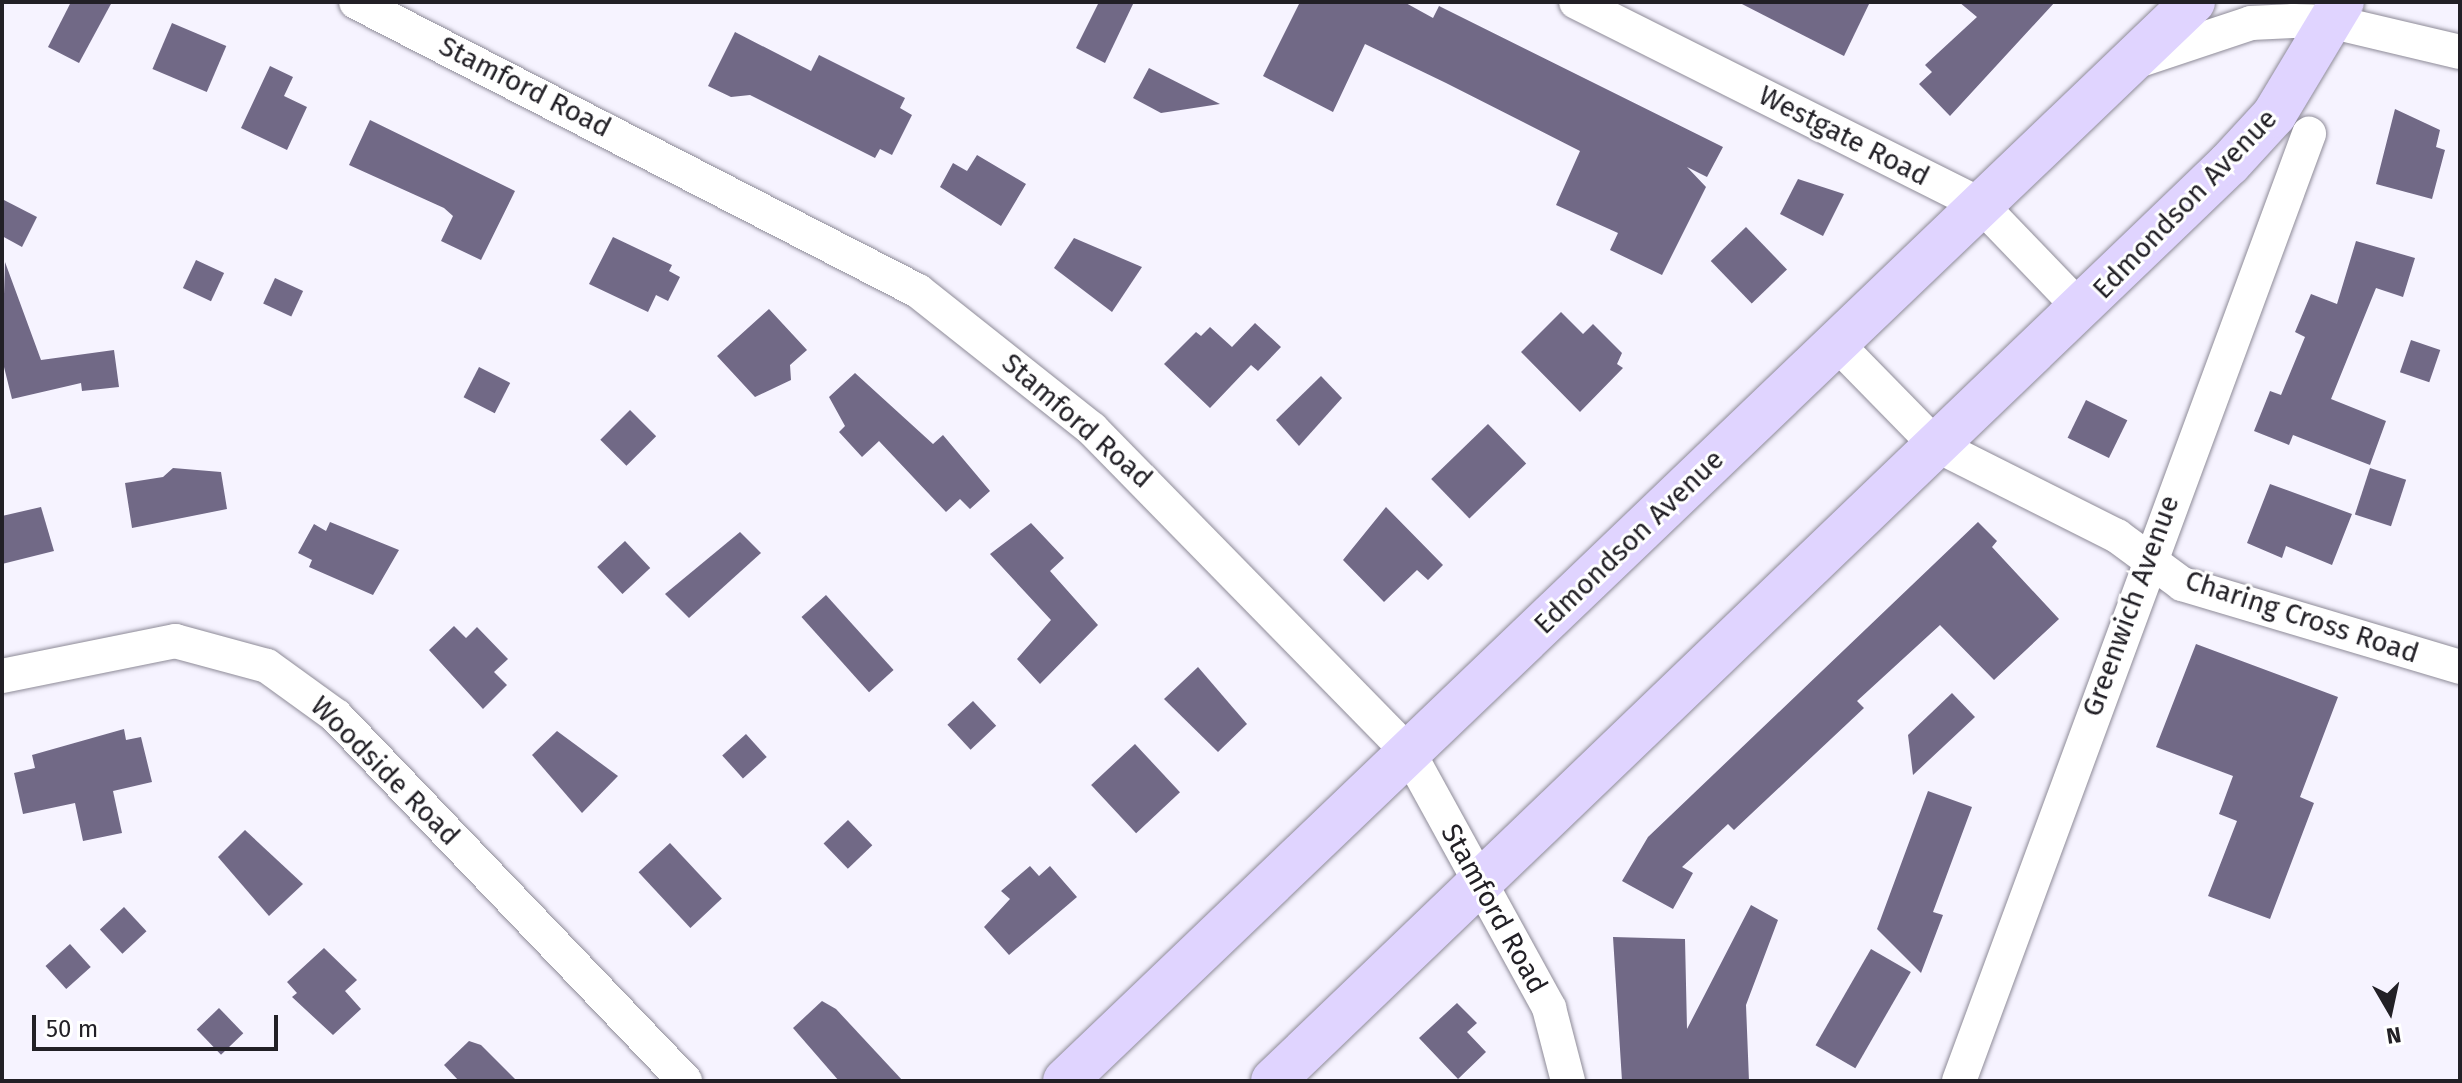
<!DOCTYPE html>
<style>
body{margin:0}
#map{position:relative;width:2462px;height:1083px;overflow:hidden;background:#f6f3ff;font-family:"Fira Sans",sans-serif}
div>[style]{position:absolute}
.building>*{inset:0;background:#716986;transform-origin:0 0}
.roads{filter:drop-shadow(0 0 2px #8e8b98) drop-shadow(0 0 2px #8e8b98)}
.minor>*{height:34px;margin:-17px;padding:0 17px;transform-origin:17px;border-radius:17px;background:#fff}
.major>*{height:44px;margin:-22px;padding:0 22px;transform-origin:22px;border-radius:22px;background:#e0d4ff}
span{translate:-50% -50%;white-space:nowrap;text-align:center;line-height:1.15;-webkit-text-stroke:6px #fff;paint-order:stroke}
.street-label{font-size:28px;color:#222026}
.frame{position:absolute;inset:0;border:4px solid #222026;pointer-events:none}
.north{position:absolute;left:2350px;top:971px;width:80px;height:80px;-webkit-text-stroke:6px #fff;paint-order:stroke;rotate:171deg;font-size:22px;font-weight:700;line-height:32px;text-align:center;color:#222026}
.north::after{content:'';display:block;margin:auto;width:28px;height:36px;background:#222026;clip-path:polygon(50% 0,100% 100%,50% 72%,0 100%)}
.scale{position:absolute;left:32px;top:1015px;width:246px;height:36px;box-sizing:border-box;border:4px solid #222026;border-top:0;padding-left:10px;font-size:24px;line-height:28px;white-space:nowrap;color:#222026;-webkit-text-stroke:6px #fff;paint-order:stroke}
</style>
<div id="map">
<div class="building">
<div style="clip-path:polygon(71px 2px,112px 2px,79px 63px,48px 47px)"></div>
<div style="clip-path:polygon(1099px 2px,1134px 2px,1105px 63px,1076px 48px)"></div>
<div style="clip-path:polygon(1300px 2px,1404px 2px,1433px 18px,1439px 6px,1723px 147px,1707px 177px,1687px 167px,1706px 187px,1662px 275px,1610px 250px,1618px 233px,1556px 205px,1580px 151px,1446px 83px,1365px 44px,1333px 112px,1263px 76px)"></div>
<div style="clip-path:polygon(1738px 2px,1870px 2px,1844px 56px)"></div>
<div style="clip-path:polygon(1959px 2px,2055px 2px,1950px 116px,1919px 84px,1932px 72px,1925px 65px,1977px 17px)"></div>
<div style="left:172px;top:23px;width:59px;height:50px;rotate:23deg"></div>
<div style="clip-path:polygon(735px 32px,811px 71px,819px 55px,905px 98px,900px 108px,912px 115px,892px 155px,880px 149px,875px 158px,750px 95px,731px 97px,708px 86px)"></div>
<div style="clip-path:polygon(270px 66px,293px 77px,284px 96px,307px 107px,287px 150px,241px 128px)"></div>
<div style="clip-path:polygon(1149px 68px,1220px 104px,1161px 113px,1133px 98px)"></div>
<div style="clip-path:polygon(2395px 109px,2440px 130px,2436px 147px,2445px 150px,2432px 199px,2376px 184px)"></div>
<div style="clip-path:polygon(370px 120px,515px 191px,481px 260px,441px 241px,453px 216px,444px 208px,349px 165px)"></div>
<div style="clip-path:polygon(977px 155px,1026px 184px,1001px 226px,940px 187px,953px 163px,967px 171px)"></div>
<div style="clip-path:polygon(1798px 179px,1844px 194px,1823px 236px,1780px 214px)"></div>
<div style="clip-path:polygon(2px 199px,37px 217px,22px 247px,2px 236px)"></div>
<div style="left:1746px;top:227px;width:59px;height:49px;rotate:46deg"></div>
<div style="clip-path:polygon(613px 237px,672px 265px,669px 271px,680px 277px,668px 301px,656px 295px,648px 312px,589px 284px)"></div>
<div style="clip-path:polygon(1074px 238px,1142px 267px,1112px 312px,1054px 268px)"></div>
<div style="clip-path:polygon(2356px 241px,2415px 258px,2403px 297px,2376px 288px,2331px 399px,2386px 421px,2370px 465px,2293px 435px,2289px 445px,2254px 431px,2270px 391px,2281px 395px,2305px 337px,2295px 332px,2311px 294px,2337px 304px)"></div>
<div style="left:196px;top:260px;width:31px;height:31px;rotate:25deg"></div>
<div style="clip-path:polygon(5px 262px,41px 360px,114px 350px,119px 387px,82px 391px,81px 383px,12px 399px,2px 359px)"></div>
<div style="left:275px;top:278px;width:31px;height:28px;rotate:25deg"></div>
<div style="clip-path:polygon(769px 309px,807px 350px,790px 365px,791px 380px,755px 397px,717px 356px)"></div>
<div style="clip-path:polygon(1561px 312px,1583px 334px,1593px 324px,1622px 353px,1617px 364px,1623px 368px,1580px 412px,1521px 352px)"></div>
<div style="clip-path:polygon(1255px 323px,1281px 347px,1258px 371px,1251px 365px,1210px 408px,1164px 364px,1196px 332px,1201px 336px,1210px 327px,1232px 347px)"></div>
<div style="left:2411px;top:340px;width:31px;height:34px;rotate:19deg"></div>
<div style="left:479px;top:367px;width:35px;height:34px;rotate:27deg"></div>
<div style="clip-path:polygon(855px 373px,933px 444px,943px 435px,990px 491px,970px 509px,960px 499px,946px 512px,879px 441px,862px 457px,839px 432px,845px 426px,829px 397px)"></div>
<div style="clip-path:polygon(1321px 376px,1342px 398px,1299px 446px,1276px 420px)"></div>
<div style="left:2086px;top:400px;width:46px;height:42px;rotate:26deg"></div>
<div style="left:630px;top:410px;width:37px;height:42px;rotate:45deg"></div>
<div style="left:1488px;top:424px;width:55px;height:79px;rotate:46deg"></div>
<div style="clip-path:polygon(173px 468px,221px 472px,227px 509px,132px 528px,125px 483px,163px 477px)"></div>
<div style="left:2370px;top:468px;width:38px;height:49px;rotate:18deg"></div>
<div style="clip-path:polygon(2270px 484px,2352px 514px,2332px 565px,2286px 546px,2282px 558px,2247px 543px)"></div>
<div style="clip-path:polygon(41px 507px,54px 551px,2px 564px,2px 516px)"></div>
<div style="clip-path:polygon(1386px 507px,1443px 565px,1428px 580px,1417px 570px,1384px 602px,1343px 560px)"></div>
<div style="clip-path:polygon(330px 522px,399px 550px,373px 595px,309px 567px,312px 560px,298px 553px,314px 524px,326px 531px)"></div>
<div style="clip-path:polygon(1978px 522px,1997px 541px,1992px 547px,2059px 619px,1994px 680px,1940px 625px,1857px 701px,1864px 708px,1734px 830px,1728px 824px,1682px 867px,1693px 873px,1673px 909px,1622px 881px,1648px 837px)"></div>
<div style="clip-path:polygon(1031px 523px,1064px 558px,1050px 571px,1098px 625px,1040px 684px,1017px 659px,1051px 620px,990px 554px)"></div>
<div style="clip-path:polygon(740px 532px,761px 553px,689px 618px,665px 594px)"></div>
<div style="left:625px;top:541px;width:37px;height:38px;rotate:47deg"></div>
<div style="left:826px;top:595px;width:101px;height:33px;rotate:48deg"></div>
<div style="clip-path:polygon(454px 626px,466px 638px,477px 627px,508px 659px,494px 672px,507px 685px,483px 709px,429px 650px)"></div>
<div style="clip-path:polygon(2196px 644px,2338px 697px,2300px 797px,2314px 803px,2270px 919px,2208px 896px,2237px 821px,2219px 814px,2233px 776px,2156px 747px)"></div>
<div style="clip-path:polygon(1198px 667px,1247px 724px,1218px 752px,1164px 699px)"></div>
<div style="clip-path:polygon(1952px 693px,1975px 717px,1913px 775px,1908px 735px)"></div>
<div style="left:973px;top:701px;width:34px;height:35px;rotate:47deg"></div>
<div style="clip-path:polygon(124px 729px,126px 740px,141px 737px,152px 782px,113px 791px,122px 833px,83px 841px,75px 803px,23px 814px,14px 773px,35px 768px,32px 755px)"></div>
<div style="clip-path:polygon(557px 731px,618px 776px,582px 813px,532px 755px)"></div>
<div style="left:746px;top:734px;width:31px;height:32px;rotate:48deg"></div>
<div style="left:1135px;top:744px;width:66px;height:60px;rotate:47deg"></div>
<div style="clip-path:polygon(1928px 791px,1972px 807px,1933px 912px,1943px 915px,1921px 973px,1877px 929px)"></div>
<div style="left:848px;top:820px;width:35px;height:34px;rotate:46deg"></div>
<div style="clip-path:polygon(245px 830px,303px 884px,269px 916px,218px 857px)"></div>
<div style="left:670px;top:843px;width:76px;height:43px;rotate:47deg"></div>
<div style="clip-path:polygon(1030px 866px,1039px 876px,1050px 866px,1077px 897px,1009px 955px,984px 927px,1010px 899px,1001px 891px)"></div>
<div style="clip-path:polygon(1751px 905px,1778px 920px,1746px 1005px,1749px 1081px,1622px 1081px,1613px 937px,1685px 939px,1687px 1029px)"></div>
<div style="left:124px;top:907px;width:33px;height:33px;rotate:47deg"></div>
<div style="left:70px;top:944px;width:31px;height:33px;rotate:48deg"></div>
<div style="clip-path:polygon(324px 948px,357px 980px,345px 991px,361px 1009px,333px 1035px,292px 997px,297px 993px,287px 982px)"></div>
<div style="left:1871px;top:949px;width:46px;height:111px;rotate:30deg"></div>
<div style="clip-path:polygon(822px 1001px,836px 1009px,903px 1081px,839px 1081px,793px 1028px)"></div>
<div style="clip-path:polygon(1457px 1003px,1477px 1023px,1467px 1032px,1486px 1052px,1458px 1079px,1419px 1038px)"></div>
<div style="left:219px;top:1008px;width:35px;height:31px;rotate:46deg"></div>
<div style="clip-path:polygon(469px 1041px,481px 1045px,517px 1081px,459px 1081px,444px 1065px)"></div>
</div>
<div class="roads">
<div class="minor">
<div style="left:356px;top:2px;width:632px;rotate:27.21deg"></div>
<div style="left:918px;top:291px;width:222px;rotate:38.4deg"></div>
<div style="left:1092px;top:429px;width:453px;rotate:45.6deg"></div>
<div style="left:1409px;top:753px;width:291px;rotate:61.2deg"></div>
<div style="left:1549px;top:1008px;width:75px;rotate:75.4deg"></div>
<div style="left:1576px;top:2px;width:453px;rotate:26.6deg"></div>
<div style="left:1981px;top:205px;width:146px;rotate:46.1deg"></div>
<div style="left:2137px;top:61px;width:120px;rotate:-18.4deg"></div>
<div style="left:2251px;top:23px;width:42px;rotate:-2.7deg"></div>
<div style="left:2293px;top:21px;width:40px;rotate:1.4deg"></div>
<div style="left:2333px;top:22px;width:130px;rotate:13.3deg"></div>
<div style="left:1836px;top:343px;width:143px;rotate:45.6deg"></div>
<div style="left:1936px;top:445px;width:203px;rotate:26.7deg"></div>
<div style="left:2117px;top:536px;width:81px;rotate:36.4deg"></div>
<div style="left:2182px;top:584px;width:290px;rotate:16.6deg"></div>
<div style="left:2px;top:676px;width:177px;rotate:-11.4deg"></div>
<div style="left:175px;top:641px;width:95px;rotate:15.2deg"></div>
<div style="left:267px;top:666px;width:85px;rotate:35.9deg"></div>
<div style="left:336px;top:716px;width:505px;rotate:46.28deg"></div>
<div style="left:1959px;top:1081px;width:1010px;rotate:-69.72deg"></div>
</div>
<div class="major">
<div style="left:1065px;top:1081px;width:1561px;rotate:-43.73deg"></div>
<div style="left:1273px;top:1081px;width:1325px;rotate:-43.81deg"></div>
<div style="left:2229px;top:164px;width:67px;rotate:-47.4deg"></div>
<div style="left:2274px;top:115px;width:132px;rotate:-59deg"></div>
</div>
</div>
<div class="street-label">
<span style="left:525px;top:87px;rotate:27deg">Stamford Road</span>
<span style="left:1844px;top:136px;rotate:27deg">Westgate Road</span>
<span style="left:2185px;top:204px;rotate:-46deg">Edmondson Avenue</span>
<span style="left:1077px;top:421px;rotate:41deg">Stamford Road</span>
<span style="left:1629px;top:542px;rotate:-44deg">Edmondson Avenue</span>
<span style="left:2131px;top:606px;rotate:-70deg">Greenwich Avenue</span>
<span style="left:2302px;top:617px;rotate:18deg">Charing Cross Road</span>
<span style="left:385px;top:771px;rotate:45deg">Woodside Road</span>
<span style="left:1494px;top:909px;rotate:61deg">Stamford Road</span>
</div>
<div class="frame"></div>
<div class="north">N</div>
<div class="scale">50 m</div>
</div>
